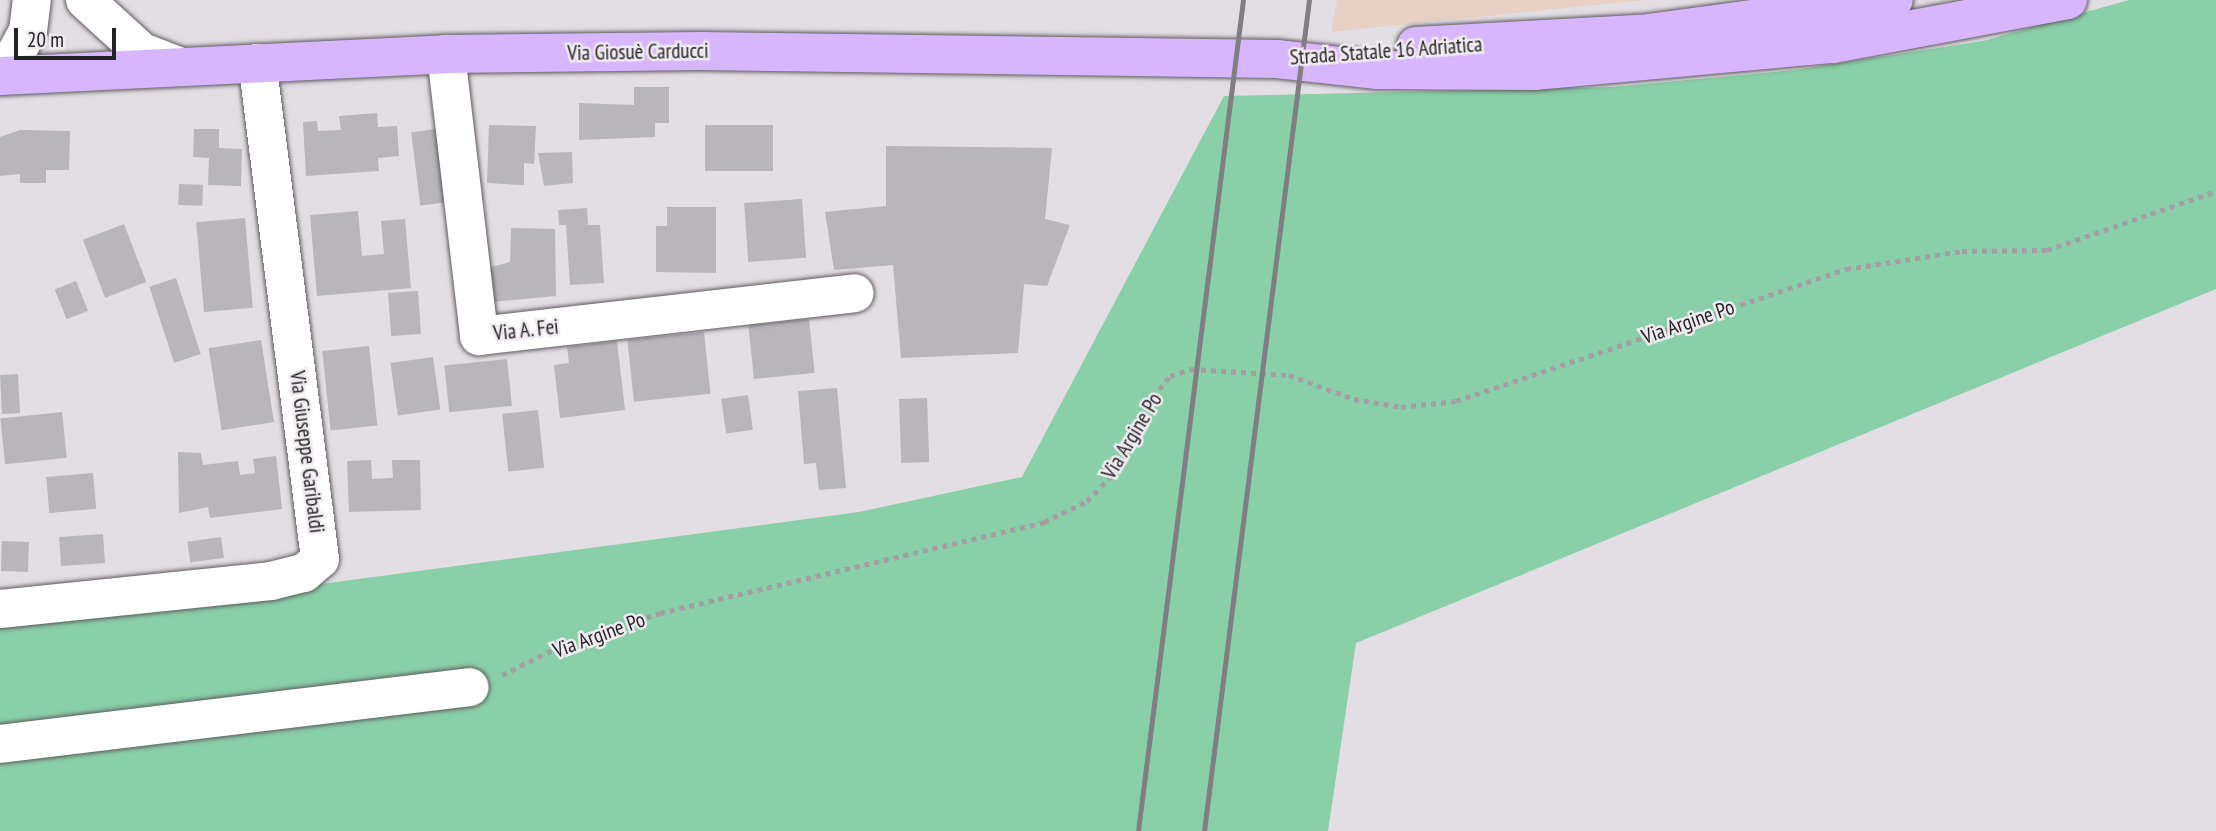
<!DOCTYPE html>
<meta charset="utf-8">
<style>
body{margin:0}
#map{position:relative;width:2216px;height:831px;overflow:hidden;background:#e3dee3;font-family:"PT Sans Narrow",sans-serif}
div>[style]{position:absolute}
.commercial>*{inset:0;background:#e7d1c5}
.green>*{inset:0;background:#89cfa7}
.building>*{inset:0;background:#b8b5bb;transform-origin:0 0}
.path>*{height:4.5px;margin-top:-2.25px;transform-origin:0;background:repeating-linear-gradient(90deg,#a29ea2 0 5px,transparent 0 10px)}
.roads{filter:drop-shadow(0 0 2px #5f5b5f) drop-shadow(0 0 2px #5f5b5f)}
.street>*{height:38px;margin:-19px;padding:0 19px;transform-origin:19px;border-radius:19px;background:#fff}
.secondary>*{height:38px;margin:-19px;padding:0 19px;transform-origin:19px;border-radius:19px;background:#fff}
.primary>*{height:38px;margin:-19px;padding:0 19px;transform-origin:19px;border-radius:19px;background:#d8b6fe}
.rail>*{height:5px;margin:-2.5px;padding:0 2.5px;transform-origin:2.5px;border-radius:2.5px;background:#817e81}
span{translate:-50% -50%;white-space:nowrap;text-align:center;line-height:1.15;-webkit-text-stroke:5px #f0ebf0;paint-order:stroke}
.street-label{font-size:21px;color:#242224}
.scale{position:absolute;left:14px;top:28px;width:102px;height:32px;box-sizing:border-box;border:4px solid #242224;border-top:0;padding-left:9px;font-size:21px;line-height:24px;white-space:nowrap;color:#242224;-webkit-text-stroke:5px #f0ebf0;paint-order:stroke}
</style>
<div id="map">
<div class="commercial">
<div style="clip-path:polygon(1337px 0,1644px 0,1332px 32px)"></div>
</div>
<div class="green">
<div style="clip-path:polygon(2129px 0,2216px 0,2216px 289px,1356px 643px,1328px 831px,0 831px,0 627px,859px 512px,1022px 477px,1224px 96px,1612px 87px,1795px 70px,1983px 41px)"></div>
</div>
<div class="building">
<div style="clip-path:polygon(634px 87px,669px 87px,669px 123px,655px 123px,655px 137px,579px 140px,579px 103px,634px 105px)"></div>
<div style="clip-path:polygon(377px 113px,378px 127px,397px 126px,399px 156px,378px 158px,379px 171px,306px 176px,303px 122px,317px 121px,318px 131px,341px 130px,339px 116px)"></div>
<div style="clip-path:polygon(489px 125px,536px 126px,534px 164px,524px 163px,524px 185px,487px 183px)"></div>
<div style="left:705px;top:125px;width:68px;height:46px"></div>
<div style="left:445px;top:128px;width:74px;height:34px;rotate:83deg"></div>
<div style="clip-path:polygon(194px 129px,219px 129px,219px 148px,242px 149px,241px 186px,208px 185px,209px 158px,193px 157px)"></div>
<div style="clip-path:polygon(20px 130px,70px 131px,69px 170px,46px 170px,46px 183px,20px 183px,20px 174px,0 176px,0 137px)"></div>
<div style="clip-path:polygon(886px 146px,1052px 148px,1045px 219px,1070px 225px,1047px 286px,1024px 284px,1018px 353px,901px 358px,893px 265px,834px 270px,825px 212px,886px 206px)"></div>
<div style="clip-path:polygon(572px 152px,573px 183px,544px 186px,538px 153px)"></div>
<div style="left:179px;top:184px;width:24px;height:21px;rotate:2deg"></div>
<div style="left:802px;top:199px;width:59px;height:58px;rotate:86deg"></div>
<div style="clip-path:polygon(667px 207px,716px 207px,716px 273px,656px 272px,656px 226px,667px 226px)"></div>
<div style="clip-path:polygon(587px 208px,588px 225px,600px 225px,604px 283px,570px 285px,566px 225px,559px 225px,558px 210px)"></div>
<div style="clip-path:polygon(358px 211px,362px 256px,384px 254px,381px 221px,405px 219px,411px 288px,317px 296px,310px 215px)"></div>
<div style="left:245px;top:218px;width:90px;height:49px;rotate:85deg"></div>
<div style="left:124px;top:224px;width:62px;height:44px;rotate:69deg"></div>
<div style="clip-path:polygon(511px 228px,555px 229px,556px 296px,492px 302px,487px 268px,510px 262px)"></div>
<div style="left:176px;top:278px;width:80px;height:28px;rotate:72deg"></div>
<div style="left:76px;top:281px;width:32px;height:23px;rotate:68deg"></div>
<div style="left:418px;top:291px;width:43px;height:30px;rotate:86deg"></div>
<div style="left:809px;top:319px;width:54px;height:61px;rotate:84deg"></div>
<div style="left:704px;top:332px;width:62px;height:77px;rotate:84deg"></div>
<div style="left:261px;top:340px;width:83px;height:53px;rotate:81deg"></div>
<div style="clip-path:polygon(617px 341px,625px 410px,560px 418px,554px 365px,569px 363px,567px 347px)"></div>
<div style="left:369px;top:346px;width:80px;height:47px;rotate:84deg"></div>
<div style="left:433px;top:357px;width:53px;height:43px;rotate:82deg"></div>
<div style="left:507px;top:359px;width:47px;height:63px;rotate:84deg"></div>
<div style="left:18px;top:374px;width:39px;height:18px;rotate:87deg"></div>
<div style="clip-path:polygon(837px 388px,846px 488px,819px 490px,816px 463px,804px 464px,798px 391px)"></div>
<div style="left:748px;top:395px;width:35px;height:27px;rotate:82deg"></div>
<div style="left:927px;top:398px;width:64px;height:28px;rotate:88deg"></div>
<div style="left:538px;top:410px;width:58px;height:36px;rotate:84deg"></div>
<div style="left:62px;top:412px;width:46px;height:62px;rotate:84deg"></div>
<div style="clip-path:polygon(178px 452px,201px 453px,203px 465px,238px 461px,240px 475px,255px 473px,253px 459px,276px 456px,282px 509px,210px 518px,208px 507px,179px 513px)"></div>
<div style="clip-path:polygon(371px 460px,372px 479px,393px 478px,392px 460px,420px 460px,421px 510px,349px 512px,347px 461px)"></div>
<div style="left:93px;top:473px;width:36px;height:47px;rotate:85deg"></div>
<div style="left:103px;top:534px;width:29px;height:44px;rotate:86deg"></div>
<div style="left:221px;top:537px;width:21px;height:34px;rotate:82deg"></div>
<div style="left:2px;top:541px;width:27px;height:30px;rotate:2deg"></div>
</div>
<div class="path">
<div style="left:502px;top:675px;width:66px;rotate:-26.2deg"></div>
<div style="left:561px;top:646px;width:104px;rotate:-18.4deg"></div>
<div style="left:660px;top:613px;width:395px;rotate:-13.3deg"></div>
<div style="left:1044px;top:522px;width:48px;rotate:-26deg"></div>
<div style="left:1087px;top:501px;width:40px;rotate:-46deg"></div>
<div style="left:1115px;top:472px;width:74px;rotate:-64.5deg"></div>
<div style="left:1147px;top:405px;width:37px;rotate:-52deg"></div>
<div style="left:1170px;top:376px;width:22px;rotate:-18deg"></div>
<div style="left:1191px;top:369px;width:98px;rotate:3.5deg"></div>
<div style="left:1289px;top:375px;width:69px;rotate:20.3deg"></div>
<div style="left:1354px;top:399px;width:48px;rotate:9.7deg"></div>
<div style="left:1401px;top:407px;width:55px;rotate:-6.2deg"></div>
<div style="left:1456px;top:401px;width:412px;rotate:-18.7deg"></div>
<div style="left:1846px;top:269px;width:117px;rotate:-8.8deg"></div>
<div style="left:1962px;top:251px;width:85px;rotate:-0.7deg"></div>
<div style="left:2047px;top:250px;width:179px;rotate:-19.2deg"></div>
</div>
<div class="roads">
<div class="street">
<div style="left:446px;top:54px;width:284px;rotate:83.3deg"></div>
<div style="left:479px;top:336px;width:378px;rotate:-6.5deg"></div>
<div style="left:0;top:609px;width:272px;rotate:-5.9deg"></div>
<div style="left:271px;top:581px;width:34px;rotate:-14deg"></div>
<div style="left:304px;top:573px;width:21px;rotate:-41deg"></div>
<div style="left:320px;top:559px;width:500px;rotate:-97.2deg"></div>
<div style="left:0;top:744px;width:473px;rotate:-6.9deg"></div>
</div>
<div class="secondary">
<div style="left:85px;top:0;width:77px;rotate:42.4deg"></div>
<div style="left:142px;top:52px;width:40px;rotate:21deg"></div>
<div style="left:4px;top:75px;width:50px;rotate:-61.4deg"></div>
<div style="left:28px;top:31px;width:31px;rotate:-83deg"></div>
</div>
<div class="primary">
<div style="left:1416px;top:46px;width:225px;rotate:-3.1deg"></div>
<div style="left:1641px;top:34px;width:255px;rotate:-7.7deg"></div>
<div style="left:0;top:76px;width:447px;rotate:-2.8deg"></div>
<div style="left:446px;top:54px;width:254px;rotate:-0.7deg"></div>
<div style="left:700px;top:51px;width:577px;rotate:0.79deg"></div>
<div style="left:1277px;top:59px;width:101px;rotate:6.3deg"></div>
<div style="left:1377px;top:70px;width:157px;rotate:0.4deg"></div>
<div style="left:1534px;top:71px;width:300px;rotate:-5.2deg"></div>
<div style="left:1833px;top:44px;width:239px;rotate:-10.6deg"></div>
</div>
</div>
<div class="rail">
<div style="left:1138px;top:831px;width:838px;rotate:-82.8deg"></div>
<div style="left:1204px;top:831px;width:838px;rotate:-82.8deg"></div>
</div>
<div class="street-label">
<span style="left:1386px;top:51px;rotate:-4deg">Strada Statale 16 Adriatica</span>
<span style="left:638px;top:52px;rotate:-1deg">Via Giosuè Carducci</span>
<span style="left:1688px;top:322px;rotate:-19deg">Via Argine Po</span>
<span style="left:526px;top:330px;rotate:-6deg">Via A. Fei</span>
<span style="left:1132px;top:436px;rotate:-59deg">Via Argine Po</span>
<span style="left:307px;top:452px;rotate:83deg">Via Giuseppe Garibaldi</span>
<span style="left:599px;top:635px;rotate:-20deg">Via Argine Po</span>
</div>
<div class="scale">20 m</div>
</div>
